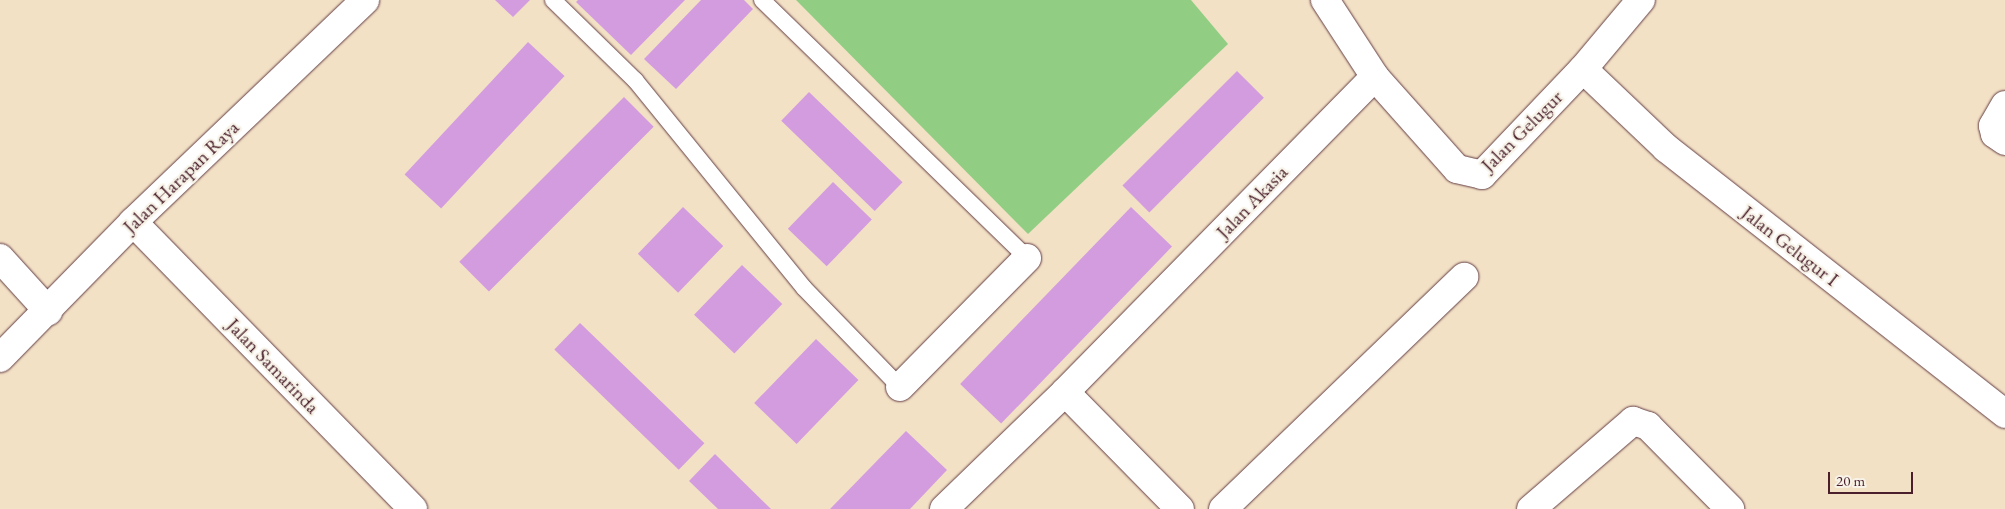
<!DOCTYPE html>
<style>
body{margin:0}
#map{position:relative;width:2005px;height:509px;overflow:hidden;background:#f3e1c6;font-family:"EB Garamond",serif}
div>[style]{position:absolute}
.green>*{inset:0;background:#91ce83}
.building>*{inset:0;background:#d39cdf;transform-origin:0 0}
.roads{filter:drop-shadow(0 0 1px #633c42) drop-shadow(0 0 1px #633c42)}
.service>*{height:16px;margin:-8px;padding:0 8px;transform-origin:8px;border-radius:8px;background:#fff}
.minor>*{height:28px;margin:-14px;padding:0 14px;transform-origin:14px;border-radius:14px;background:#fff}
.tertiary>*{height:28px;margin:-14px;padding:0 14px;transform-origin:14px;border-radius:14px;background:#fff}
.primary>*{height:28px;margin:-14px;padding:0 14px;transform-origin:14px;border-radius:14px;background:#fff}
span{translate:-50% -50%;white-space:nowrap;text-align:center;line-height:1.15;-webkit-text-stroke:4.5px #f7f3e8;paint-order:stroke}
.street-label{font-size:20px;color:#4a1f2b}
.scale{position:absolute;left:1828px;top:472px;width:85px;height:22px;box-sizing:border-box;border:2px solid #4a1f2b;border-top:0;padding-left:6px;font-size:15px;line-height:18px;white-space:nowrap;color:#4a1f2b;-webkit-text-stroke:4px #f7f3e8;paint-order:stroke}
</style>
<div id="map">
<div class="green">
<div style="clip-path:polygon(796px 0,1191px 0,1228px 44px,1028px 234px)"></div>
</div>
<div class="building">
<div style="clip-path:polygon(495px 0,530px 0,513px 17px)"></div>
<div style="clip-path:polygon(578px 0,685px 0,631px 55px,576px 2px)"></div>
<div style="clip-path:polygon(701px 0,744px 0,753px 9px,676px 89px,644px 59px)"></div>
<div style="left:528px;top:42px;width:50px;height:181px;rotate:43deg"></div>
<div style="left:1237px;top:71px;width:38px;height:162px;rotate:45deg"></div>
<div style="left:809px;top:92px;width:130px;height:40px;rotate:44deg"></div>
<div style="left:624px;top:97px;width:42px;height:233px;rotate:45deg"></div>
<div style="left:833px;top:182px;width:54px;height:65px;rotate:44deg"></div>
<div style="left:683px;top:207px;width:56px;height:65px;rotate:44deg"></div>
<div style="left:1131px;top:207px;width:57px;height:246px;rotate:44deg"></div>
<div style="left:742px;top:265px;width:56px;height:69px;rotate:44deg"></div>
<div style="left:580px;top:323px;width:173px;height:37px;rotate:44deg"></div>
<div style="left:816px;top:339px;width:59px;height:89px;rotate:44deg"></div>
<div style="clip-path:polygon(906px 431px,947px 470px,910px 509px,830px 509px)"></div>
<div style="clip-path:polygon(715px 454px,771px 509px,718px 509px,689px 481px)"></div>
</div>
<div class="roads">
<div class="service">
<div style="left:553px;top:0;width:115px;rotate:44.3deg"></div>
<div style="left:635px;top:80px;width:268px;rotate:50.9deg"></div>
<div style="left:804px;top:288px;width:138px;rotate:45.9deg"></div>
<div style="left:762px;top:0;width:370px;rotate:44.2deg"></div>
</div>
<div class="minor">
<div style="left:1583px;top:69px;width:115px;rotate:43.6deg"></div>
<div style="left:1666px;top:148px;width:431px;rotate:38.1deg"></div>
<div style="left:1375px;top:77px;width:123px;rotate:48.3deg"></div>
<div style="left:1457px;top:169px;width:26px;rotate:13deg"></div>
<div style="left:1482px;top:175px;width:146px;rotate:-46.4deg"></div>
<div style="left:1583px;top:69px;width:90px;rotate:-50deg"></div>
<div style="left:2005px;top:105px;width:24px;rotate:120deg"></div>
<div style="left:1993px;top:126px;width:8px;rotate:76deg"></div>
<div style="left:1995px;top:134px;width:12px;rotate:35deg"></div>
<div style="left:0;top:258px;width:72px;rotate:47.8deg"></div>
<div style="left:900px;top:387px;width:181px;rotate:-45.4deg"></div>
<div style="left:1065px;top:392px;width:164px;rotate:45.5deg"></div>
<div style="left:944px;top:509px;width:168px;rotate:-44deg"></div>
<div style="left:1065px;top:392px;width:442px;rotate:-45.5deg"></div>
<div style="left:1375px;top:77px;width:92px;rotate:-123deg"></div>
<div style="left:1223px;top:509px;width:335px;rotate:-43.9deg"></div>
<div style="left:1531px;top:509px;width:135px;rotate:-40.8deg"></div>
<div style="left:1633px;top:421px;width:16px;rotate:18deg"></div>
<div style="left:1648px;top:426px;width:117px;rotate:45.3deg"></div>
</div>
<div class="tertiary">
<div style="left:133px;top:222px;width:401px;rotate:45.7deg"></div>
</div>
<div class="primary">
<div style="left:0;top:358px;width:190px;rotate:-45.6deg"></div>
<div style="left:133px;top:222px;width:321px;rotate:-43.7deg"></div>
</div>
</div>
<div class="street-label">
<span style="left:1522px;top:131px;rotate:-45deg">Jalan Gelugur</span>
<span style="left:181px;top:177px;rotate:-44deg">Jalan Harapan Raya</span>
<span style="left:1252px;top:202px;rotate:-46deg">Jalan Akasia</span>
<span style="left:1790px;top:246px;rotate:38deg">Jalan Gelugur I</span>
<span style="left:273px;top:366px;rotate:46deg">Jalan Samarinda</span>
</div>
<div class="scale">20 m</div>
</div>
